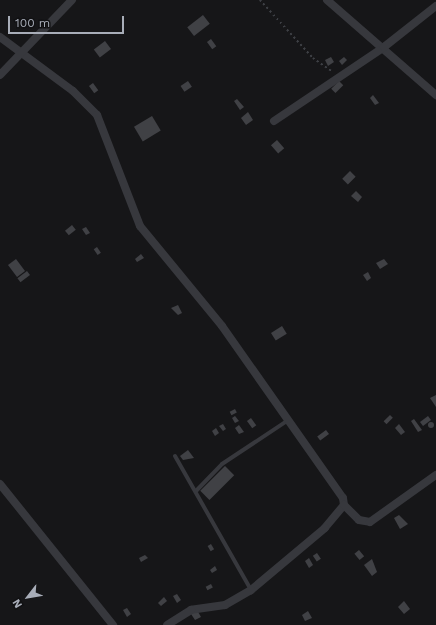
<!DOCTYPE html>
<style>
body{margin:0}
#map{position:relative;width:436px;height:625px;overflow:hidden;background:#161618;font-family:"Work Sans",sans-serif}
div>[style]{position:absolute}
.building>*{inset:0;background:#404145;transform-origin:0 0}
.round{border-radius:50%}
.path>*{height:1.5px;margin-top:-0.75px;transform-origin:0;background:repeating-linear-gradient(90deg,#3d3f44 0 2px,transparent 0 5px)}
.service>*{height:4px;margin:-2px;padding:0 2px;transform-origin:2px;border-radius:2px;background:#37383d}
.minor>*{height:8px;margin:-4px;padding:0 4px;transform-origin:4px;border-radius:4px;background:#37383d}
span{translate:-50% -50%;white-space:nowrap;text-align:center;line-height:1.15;-webkit-text-stroke:3px #111113;paint-order:stroke}
.north{position:absolute;left:8px;top:577px;width:40px;height:40px;-webkit-text-stroke:3px #111113;paint-order:stroke;rotate:239deg;font-size:11px;font-weight:700;line-height:16px;text-align:center;color:#a8adb8}
.north::after{content:'';display:block;margin:auto;width:14px;height:18px;background:#a8adb8;clip-path:polygon(50% 0,100% 100%,50% 72%,0 100%)}
.scale{position:absolute;left:8px;top:16px;width:116px;height:18px;box-sizing:border-box;border:2px solid #a8adb8;border-top:0;padding-left:5px;font-size:12px;line-height:14px;white-space:nowrap;color:#a8adb8;-webkit-text-stroke:3px #111113;paint-order:stroke}
</style>
<div id="map">
<div class="building">
<div style="left:203px;top:15px;width:11px;height:20px;rotate:52deg"></div>
<div style="left:211px;top:39px;width:9px;height:5px;rotate:54deg"></div>
<div style="left:105px;top:41px;width:10px;height:14px;rotate:53deg"></div>
<div style="clip-path:polygon(331px 57px,334px 62px,328px 66px,325px 60px)"></div>
<div style="clip-path:polygon(344px 57px,347px 60px,342px 65px,339px 61px)"></div>
<div style="left:188px;top:81px;width:7px;height:9px;rotate:56deg"></div>
<div style="left:339px;top:81px;width:6px;height:11px;rotate:45deg"></div>
<div style="left:93px;top:83px;width:9px;height:5px;rotate:54deg"></div>
<div style="clip-path:polygon(373px 95px,379px 103px,375px 105px,370px 98px)"></div>
<div style="clip-path:polygon(237px 99px,244px 107px,240px 110px,234px 101px)"></div>
<div style="clip-path:polygon(248px 112px,253px 120px,246px 125px,241px 118px)"></div>
<div style="left:152px;top:116px;width:17px;height:21px;rotate:59deg"></div>
<div style="left:277px;top:140px;width:11px;height:8px;rotate:49deg"></div>
<div style="left:350px;top:171px;width:8px;height:11px;rotate:45deg"></div>
<div style="clip-path:polygon(356px 191px,362px 197px,358px 202px,351px 196px)"></div>
<div style="left:72px;top:225px;width:6px;height:9px;rotate:51deg"></div>
<div style="clip-path:polygon(86px 227px,90px 233px,86px 235px,82px 229px)"></div>
<div style="left:97px;top:247px;width:7px;height:4px;rotate:56deg"></div>
<div style="clip-path:polygon(141px 254px,144px 258px,137px 262px,135px 259px)"></div>
<div style="left:16px;top:259px;width:15px;height:10px;rotate:53deg"></div>
<div style="clip-path:polygon(384px 259px,388px 264px,380px 269px,376px 263px)"></div>
<div style="left:27px;top:271px;width:5px;height:12px;rotate:53deg"></div>
<div style="clip-path:polygon(368px 272px,371px 278px,367px 281px,363px 275px)"></div>
<div style="clip-path:polygon(178px 305px,182px 313px,178px 315px,171px 308px)"></div>
<div style="left:282px;top:326px;width:9px;height:13px;rotate:58deg"></div>
<div style="clip-path:polygon(436px 395px,436px 407px,430px 398px)"></div>
<div style="left:235px;top:409px;width:4px;height:6px;rotate:63deg"></div>
<div style="left:390px;top:415px;width:4px;height:9px;rotate:45deg"></div>
<div style="clip-path:polygon(235px 416px,239px 421px,235px 423px,232px 418px)"></div>
<div style="left:428px;top:416px;width:5px;height:10px;rotate:53deg"></div>
<div style="left:251px;top:418px;width:9px;height:5px;rotate:54deg"></div>
<div style="clip-path:polygon(414px 419px,422px 430px,418px 432px,411px 421px)"></div>
<div class="round" style="left:428px;top:422px;width:6px;height:6px"></div>
<div style="clip-path:polygon(223px 424px,226px 429px,223px 431px,219px 426px)"></div>
<div style="clip-path:polygon(399px 424px,405px 432px,401px 435px,395px 428px)"></div>
<div style="clip-path:polygon(239px 425px,244px 432px,239px 434px,235px 428px)"></div>
<div style="clip-path:polygon(216px 428px,219px 433px,215px 436px,212px 431px)"></div>
<div style="left:326px;top:430px;width:5px;height:11px;rotate:53deg"></div>
<div style="clip-path:polygon(188px 450px,194px 458px,183px 460px,180px 456px)"></div>
<div style="left:225px;top:466px;width:13px;height:35px;rotate:45deg"></div>
<div style="clip-path:polygon(399px 515px,408px 524px,400px 529px,394px 518px)"></div>
<div style="left:211px;top:544px;width:6px;height:4px;rotate:59deg"></div>
<div style="left:359px;top:550px;width:8px;height:6px;rotate:50deg"></div>
<div style="left:317px;top:553px;width:7px;height:5px;rotate:56deg"></div>
<div style="clip-path:polygon(145px 555px,148px 558px,141px 562px,139px 558px)"></div>
<div style="clip-path:polygon(309px 558px,313px 565px,309px 568px,305px 561px)"></div>
<div style="clip-path:polygon(372px 559px,377px 572px,372px 576px,364px 565px)"></div>
<div style="clip-path:polygon(215px 566px,217px 570px,212px 573px,210px 570px)"></div>
<div style="left:211px;top:584px;width:4px;height:6px;rotate:63deg"></div>
<div style="clip-path:polygon(177px 594px,181px 600px,177px 603px,173px 596px)"></div>
<div style="clip-path:polygon(164px 597px,167px 601px,161px 606px,158px 603px)"></div>
<div style="clip-path:polygon(404px 601px,410px 609px,404px 614px,398px 607px)"></div>
<div style="clip-path:polygon(127px 608px,131px 614px,127px 617px,123px 610px)"></div>
<div style="clip-path:polygon(197px 610px,201px 617px,195px 620px,191px 614px)"></div>
<div style="clip-path:polygon(308px 611px,312px 618px,305px 621px,302px 615px)"></div>
</div>
<div class="path">
<div style="left:260px;top:0;width:79px;rotate:47.6deg"></div>
<div style="left:313px;top:58px;width:24px;rotate:35deg"></div>
</div>
<div class="service">
<div style="left:175px;top:456px;width:154px;rotate:60.4deg"></div>
<div style="left:196px;top:491px;width:37px;rotate:-46deg"></div>
<div style="left:222px;top:464px;width:78px;rotate:-33.5deg"></div>
</div>
<div class="minor">
<div style="left:327px;top:0;width:145px;rotate:41.1deg"></div>
<div style="left:0;top:37px;width:91px;rotate:36.5deg"></div>
<div style="left:73px;top:91px;width:34px;rotate:45deg"></div>
<div style="left:97px;top:115px;width:119px;rotate:68.8deg"></div>
<div style="left:140px;top:226px;width:129px;rotate:50.6deg"></div>
<div style="left:222px;top:326px;width:210px;rotate:54.9deg"></div>
<div style="left:343px;top:498px;width:7px;rotate:82deg"></div>
<div style="left:344px;top:505px;width:30px;rotate:130deg"></div>
<div style="left:325px;top:528px;width:97px;rotate:140deg"></div>
<div style="left:251px;top:590px;width:30px;rotate:150deg"></div>
<div style="left:225px;top:605px;width:34px;rotate:172deg"></div>
<div style="left:191px;top:610px;width:28px;rotate:148deg"></div>
<div style="left:0;top:75px;width:104px;rotate:-46.2deg"></div>
<div style="left:274px;top:121px;width:133px;rotate:-33.9deg"></div>
<div style="left:384px;top:47px;width:66px;rotate:-38.3deg"></div>
<div style="left:0;top:484px;width:181px;rotate:51.3deg"></div>
<div style="left:344px;top:505px;width:21px;rotate:45deg"></div>
<div style="left:359px;top:520px;width:11px;rotate:10deg"></div>
<div style="left:370px;top:522px;width:81px;rotate:-35.5deg"></div>
</div>
<div class="north">N</div>
<div class="scale">100 m</div>
</div>
